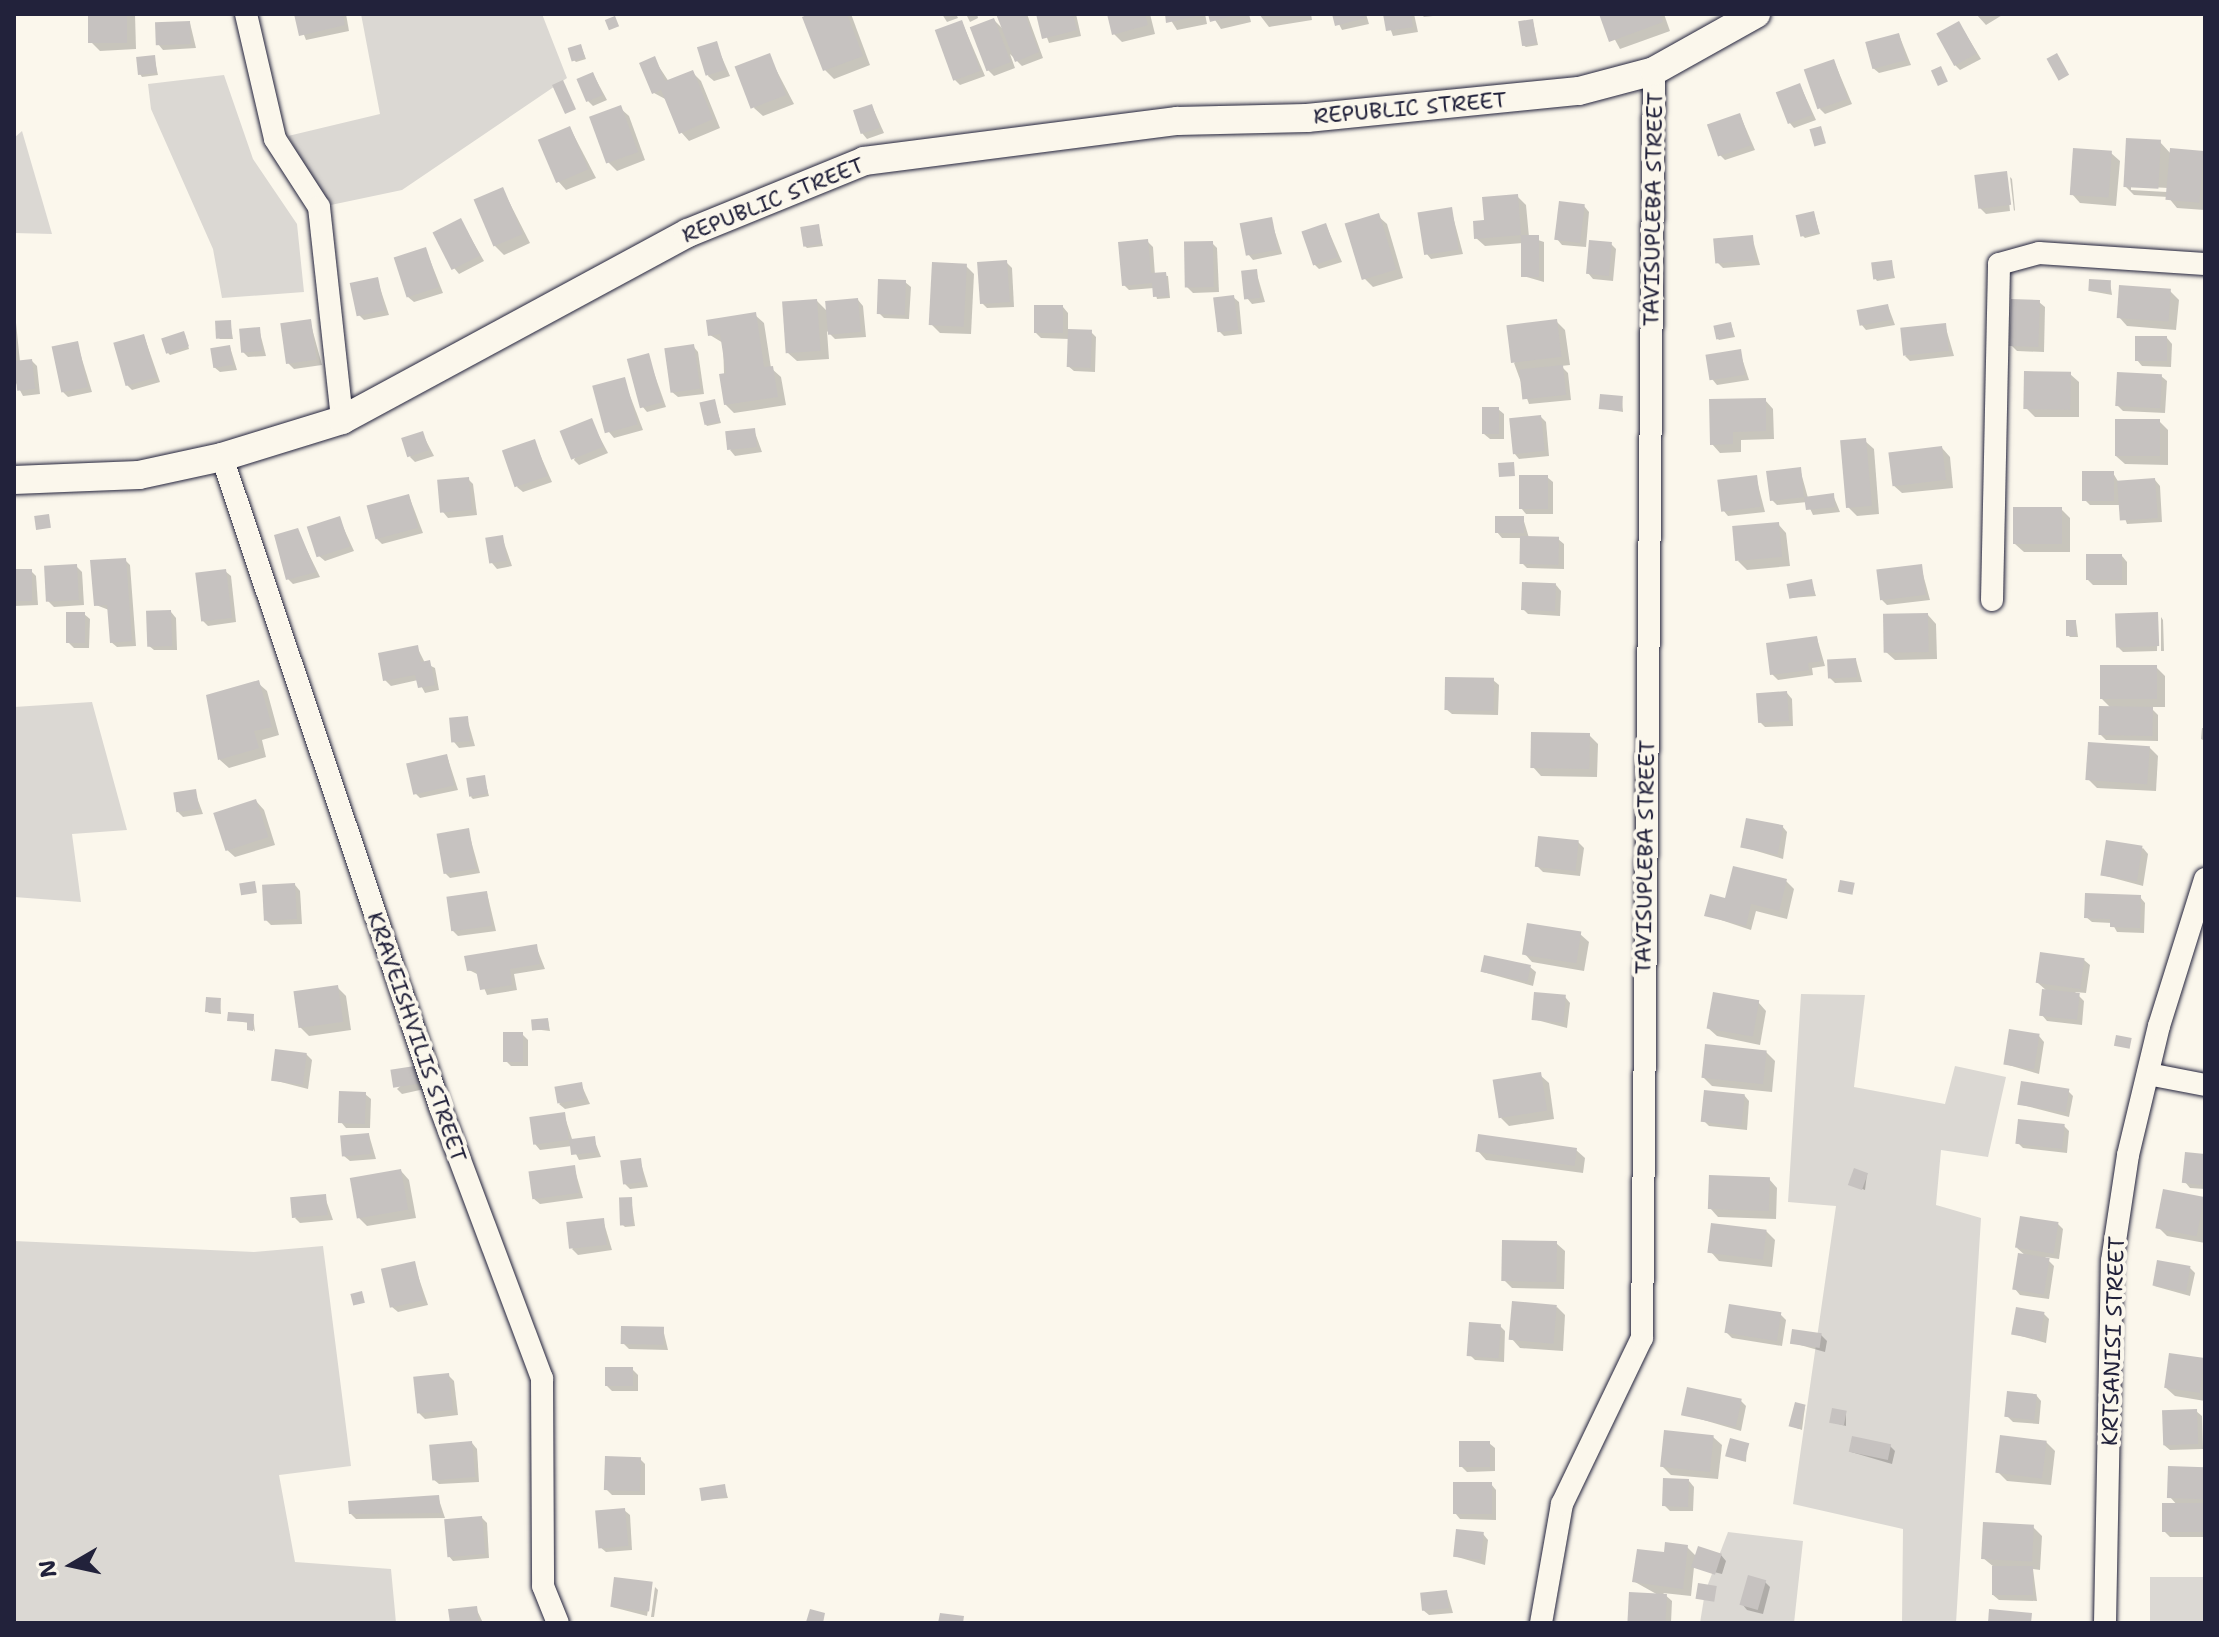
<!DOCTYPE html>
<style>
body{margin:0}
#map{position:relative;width:2219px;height:1637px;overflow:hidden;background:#fbf7ec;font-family:"Shantell Sans",sans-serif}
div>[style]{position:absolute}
.green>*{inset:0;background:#dbd8d3;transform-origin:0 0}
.shadow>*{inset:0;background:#0003}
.building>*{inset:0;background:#c6c2c0;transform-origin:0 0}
.roads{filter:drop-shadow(0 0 2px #22223b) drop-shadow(0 0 2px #22223b)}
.minor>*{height:22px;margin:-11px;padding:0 11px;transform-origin:11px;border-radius:11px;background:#fbf7ec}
.major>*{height:28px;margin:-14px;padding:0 14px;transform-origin:14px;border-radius:14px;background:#fbf7ec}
span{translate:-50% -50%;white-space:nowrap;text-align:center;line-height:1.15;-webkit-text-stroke:8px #fbf7ec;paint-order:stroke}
.street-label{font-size:22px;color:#22223b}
.frame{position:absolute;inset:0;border:16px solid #22223b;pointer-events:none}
.north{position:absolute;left:32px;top:1525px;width:80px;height:80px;-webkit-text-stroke:6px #fbf7ec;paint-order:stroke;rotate:261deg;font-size:22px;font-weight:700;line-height:32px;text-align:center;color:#22223b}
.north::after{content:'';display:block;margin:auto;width:28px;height:36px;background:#22223b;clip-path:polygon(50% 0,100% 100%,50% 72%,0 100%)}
</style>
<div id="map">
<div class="green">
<div style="clip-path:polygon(361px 14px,542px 14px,567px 78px,402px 190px,326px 206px,288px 136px,380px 114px)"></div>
<div style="clip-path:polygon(224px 75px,253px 159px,297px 224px,304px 292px,222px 298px,213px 249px,151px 109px,148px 84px)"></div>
<div style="clip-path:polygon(22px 131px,52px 234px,14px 233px,14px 138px)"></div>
<div style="clip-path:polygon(92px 702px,127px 830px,72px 834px,81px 902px,14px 897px,14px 707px)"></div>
<div style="clip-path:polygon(1801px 994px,1865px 995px,1854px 1087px,1945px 1104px,1955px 1066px,2006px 1077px,1988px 1157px,1941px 1150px,1936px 1205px,1981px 1218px,1956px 1623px,1902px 1623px,1903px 1529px,1793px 1504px,1836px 1206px,1788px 1202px)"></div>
<div style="clip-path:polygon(14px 1241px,254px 1252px,323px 1246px,351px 1466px,279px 1475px,295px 1562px,391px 1569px,396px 1623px,14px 1623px)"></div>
<div style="clip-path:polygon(1728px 1532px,1803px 1541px,1794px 1623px,1700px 1623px,1705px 1592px)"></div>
<div style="left:2205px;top:1577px;width:46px;height:55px;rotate:90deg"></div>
</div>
<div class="shadow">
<div style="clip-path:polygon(90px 14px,135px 14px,136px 49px,100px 51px,91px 42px)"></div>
<div style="clip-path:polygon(296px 14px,346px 14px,349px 31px,306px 40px)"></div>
<div style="clip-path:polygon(815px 14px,851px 14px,870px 65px,834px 79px,825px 70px)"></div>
<div style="clip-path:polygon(942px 14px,956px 14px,958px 18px,947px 22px)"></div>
<div style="clip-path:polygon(966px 14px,977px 14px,978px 18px,970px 22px)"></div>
<div style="clip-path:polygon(999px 14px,1027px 14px,1043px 58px,1022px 66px,1010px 54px,1015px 68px,994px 76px,988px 70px,994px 20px,1006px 32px)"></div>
<div style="clip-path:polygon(1038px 14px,1076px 14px,1081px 36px,1049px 43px)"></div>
<div style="clip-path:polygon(1109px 14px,1150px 14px,1155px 34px,1122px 42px,1114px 34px)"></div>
<div style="clip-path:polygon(1167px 14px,1205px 14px,1207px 24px,1177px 30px)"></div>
<div style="clip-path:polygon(1211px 14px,1249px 14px,1251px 22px,1221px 29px)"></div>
<div style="clip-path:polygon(1259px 14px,1311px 14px,1312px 20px,1269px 27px)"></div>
<div style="clip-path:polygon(1334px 14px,1366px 14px,1369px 24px,1342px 30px)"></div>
<div style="clip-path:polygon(1385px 14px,1414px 14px,1418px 32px,1393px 36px)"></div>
<div style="clip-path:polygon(1421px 14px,1451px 14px,1424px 17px)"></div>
<div style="clip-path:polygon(1601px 14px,1664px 14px,1670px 31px,1620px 49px)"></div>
<div style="clip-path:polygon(1976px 14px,2004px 14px,1986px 25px)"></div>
<div style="clip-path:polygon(962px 22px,985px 76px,960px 85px,955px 80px)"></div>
<div style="clip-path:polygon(1533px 22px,1538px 45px,1526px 47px,1523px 45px)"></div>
<div style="clip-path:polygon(190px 23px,196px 48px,163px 50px,158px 44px)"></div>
<div style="clip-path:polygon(1959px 23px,1981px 59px,1960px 70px,1955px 65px)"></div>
<div style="clip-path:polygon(1899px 35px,1911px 65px,1879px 73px,1873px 68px)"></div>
<div style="clip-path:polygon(716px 44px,730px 76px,714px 81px,708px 76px)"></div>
<div style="clip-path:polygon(581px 46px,586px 59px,576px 62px,574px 60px)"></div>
<div style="clip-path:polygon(769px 56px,794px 104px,763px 116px,754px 108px)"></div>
<div style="clip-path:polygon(154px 57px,158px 75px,142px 77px,140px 74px)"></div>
<div style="clip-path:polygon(654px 59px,669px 82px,692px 72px,701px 81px,720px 128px,689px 141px,681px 132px,667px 100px,654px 93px)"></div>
<div style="clip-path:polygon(1834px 61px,1852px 104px,1825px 114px,1820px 109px)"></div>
<div style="clip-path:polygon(593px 74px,607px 100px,593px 106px,588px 101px)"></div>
<div style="clip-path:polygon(1800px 85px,1816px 120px,1794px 128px,1789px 122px)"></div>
<div style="clip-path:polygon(872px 106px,884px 133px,867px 139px,862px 133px)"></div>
<div style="clip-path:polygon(620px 108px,629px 116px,645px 160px,617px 171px,608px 162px)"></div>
<div style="clip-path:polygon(1740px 115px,1755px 150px,1725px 160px,1720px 155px)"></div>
<div style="clip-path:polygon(570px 128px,596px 178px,566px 190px,558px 181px)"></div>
<div style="clip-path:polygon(evenodd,2160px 142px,2171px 154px,2205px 154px,2205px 210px,2177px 208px,2168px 197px,2134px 195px,2125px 186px,2160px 142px,2131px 186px,2168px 188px,2167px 192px,2131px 190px,2131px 186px)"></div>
<div style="clip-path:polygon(2111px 153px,2120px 161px,2116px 206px,2080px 203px,2072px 194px)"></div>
<div style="clip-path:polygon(2006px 173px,2010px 211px,1986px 214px,1980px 208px)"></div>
<div style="clip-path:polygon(2010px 177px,2012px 179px,2015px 210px,2014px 211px)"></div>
<div style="clip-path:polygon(503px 190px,530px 243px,504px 255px,495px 246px)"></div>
<div style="clip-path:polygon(1517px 196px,1526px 205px,1529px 237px,1544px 242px,1544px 282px,1523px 276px,1523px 243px,1485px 246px,1476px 238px)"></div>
<div style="clip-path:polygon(1584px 206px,1589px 212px,1586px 247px,1562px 245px,1557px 239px)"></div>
<div style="clip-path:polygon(1451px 209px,1463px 254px,1431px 259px,1426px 253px)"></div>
<div style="clip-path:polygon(1814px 214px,1820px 234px,1805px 238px,1803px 236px)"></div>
<div style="clip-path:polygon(1378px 216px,1387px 224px,1403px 278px,1373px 287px,1364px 278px)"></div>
<div style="clip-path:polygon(1271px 220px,1282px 254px,1253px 260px,1248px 254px)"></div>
<div style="clip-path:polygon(461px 221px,484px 261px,459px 274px,454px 268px)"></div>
<div style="clip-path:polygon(1326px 225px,1342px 262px,1319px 269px,1314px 264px)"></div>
<div style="clip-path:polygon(818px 226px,823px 246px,807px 248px,805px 246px)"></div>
<div style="clip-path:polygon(1752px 237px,1760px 265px,1723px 268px,1717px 262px)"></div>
<div style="clip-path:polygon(1147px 241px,1153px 247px,1155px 275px,1168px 276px,1170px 298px,1157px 299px,1154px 288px,1129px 290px,1124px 285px)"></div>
<div style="clip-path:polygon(1212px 243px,1217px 248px,1219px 292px,1193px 293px,1187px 287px)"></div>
<div style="clip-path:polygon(1611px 244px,1616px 249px,1613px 281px,1593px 279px,1588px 273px)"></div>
<div style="clip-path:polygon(426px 250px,443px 293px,414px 302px,408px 297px)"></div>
<div style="clip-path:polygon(1006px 262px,1012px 268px,1014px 307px,987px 308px,982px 303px)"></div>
<div style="clip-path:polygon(1891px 262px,1895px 278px,1877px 281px,1875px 278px)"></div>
<div style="clip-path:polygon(966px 266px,974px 274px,971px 334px,940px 333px,931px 324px)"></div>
<div style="clip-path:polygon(1256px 271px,1265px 302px,1252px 304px,1247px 298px)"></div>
<div style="clip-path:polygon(377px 279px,389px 315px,364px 320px,359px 315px)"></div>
<div style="clip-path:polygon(905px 282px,911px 287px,909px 319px,884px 318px,879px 313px)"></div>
<div style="clip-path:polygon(2110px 282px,2112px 295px,2090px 291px)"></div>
<div style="clip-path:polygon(2170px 291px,2179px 300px,2176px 330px,2127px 326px,2119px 317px)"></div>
<div style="clip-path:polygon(1233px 297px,1239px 302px,1242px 334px,1224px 336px,1219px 331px)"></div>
<div style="clip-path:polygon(858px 300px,863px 306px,866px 337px,835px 339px,827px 331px,829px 359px,797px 361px,788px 353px,817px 301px,828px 312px)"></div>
<div style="clip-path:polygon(2039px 302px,2045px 307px,2044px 352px,2017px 351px,2011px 345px)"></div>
<div style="clip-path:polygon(14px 303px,20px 362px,32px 361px,37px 366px,40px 394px,23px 396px,14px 379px)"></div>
<div style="clip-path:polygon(1888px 306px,1895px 325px,1866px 330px,1861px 324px)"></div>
<div style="clip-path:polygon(1063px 307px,1068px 313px,1068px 331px,1091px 332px,1096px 337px,1095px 372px,1074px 371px,1068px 366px,1069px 339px,1041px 338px,1036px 333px)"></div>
<div style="clip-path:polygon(755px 315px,764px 323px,771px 368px,781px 377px,786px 405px,734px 413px,725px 404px,723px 343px,710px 335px)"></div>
<div style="clip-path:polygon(310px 321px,322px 365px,294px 369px,288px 363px)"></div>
<div style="clip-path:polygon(1556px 321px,1565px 330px,1570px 365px,1561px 366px,1568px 373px,1571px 400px,1529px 404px,1514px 363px)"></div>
<div style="clip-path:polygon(230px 322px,233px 339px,220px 339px,218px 337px)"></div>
<div style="clip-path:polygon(1731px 324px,1735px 337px,1719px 340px,1717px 338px)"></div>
<div style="clip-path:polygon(1945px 325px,1954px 356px,1910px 361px,1905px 356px)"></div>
<div style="clip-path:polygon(259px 329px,266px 356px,248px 357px,243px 352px)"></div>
<div style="clip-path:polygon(185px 335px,189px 349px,170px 355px,168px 353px)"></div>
<div style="clip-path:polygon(144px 336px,160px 382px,132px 390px,126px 384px)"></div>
<div style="clip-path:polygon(2167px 338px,2172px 344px,2171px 367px,2142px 366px,2137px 360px)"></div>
<div style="clip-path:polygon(77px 343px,92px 392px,68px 397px,63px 392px)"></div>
<div style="clip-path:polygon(693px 346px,698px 352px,704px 394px,678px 397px,672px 392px)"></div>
<div style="clip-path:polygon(230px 347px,237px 370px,220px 372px,214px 367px)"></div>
<div style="clip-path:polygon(1740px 352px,1749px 380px,1717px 385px,1712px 379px)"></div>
<div style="clip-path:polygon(648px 356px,666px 407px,647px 412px,642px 406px)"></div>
<div style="clip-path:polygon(2070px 374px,2079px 382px,2079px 417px,2035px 417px,2026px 408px)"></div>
<div style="clip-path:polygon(2161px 376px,2167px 381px,2165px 413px,2123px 411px,2117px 405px)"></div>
<div style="clip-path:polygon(624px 380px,643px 430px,614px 438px,609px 432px)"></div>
<div style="clip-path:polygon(1622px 398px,1623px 412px,1600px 408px)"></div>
<div style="clip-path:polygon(1765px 400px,1773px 409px,1774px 439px,1741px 440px,1741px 452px,1720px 453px,1712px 444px)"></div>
<div style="clip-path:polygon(714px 401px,721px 423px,707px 426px,705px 423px)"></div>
<div style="clip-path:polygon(1498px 409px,1504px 414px,1504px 439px,1490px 439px,1484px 434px)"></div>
<div style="clip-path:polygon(1541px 417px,1546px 422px,1549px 456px,1519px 459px,1514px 453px)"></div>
<div style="clip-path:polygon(591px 421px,608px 453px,579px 465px,574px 460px)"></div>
<div style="clip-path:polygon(2159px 421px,2168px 430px,2168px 465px,2125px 464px,2116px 456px)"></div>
<div style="clip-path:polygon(754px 430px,762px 452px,735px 456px,730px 450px)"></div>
<div style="clip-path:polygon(422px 433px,434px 456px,415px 462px,410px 457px)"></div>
<div style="clip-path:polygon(534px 441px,552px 482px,523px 492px,517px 487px)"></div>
<div style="clip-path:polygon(1865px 441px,1874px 449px,1879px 514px,1857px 516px,1848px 507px)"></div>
<div style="clip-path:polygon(1942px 448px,1950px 457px,1953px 488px,1902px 493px,1893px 485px)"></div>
<div style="clip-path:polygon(1800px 469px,1808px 498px,1833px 495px,1840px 512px,1813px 515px,1807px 502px,1777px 505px,1772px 500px)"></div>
<div style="clip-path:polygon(2113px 473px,2119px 483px,2155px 480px,2160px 486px,2162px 522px,2127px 524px,2120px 505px,2090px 505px,2085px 500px)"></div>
<div style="clip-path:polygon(1547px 477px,1553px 482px,1553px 514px,1526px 514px,1521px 508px)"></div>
<div style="clip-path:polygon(1756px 477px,1765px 512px,1728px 516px,1723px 510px)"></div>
<div style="clip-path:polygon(468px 479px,473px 484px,477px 515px,448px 518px,443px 512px)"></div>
<div style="clip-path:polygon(409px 496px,423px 533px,382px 544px,377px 539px)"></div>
<div style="clip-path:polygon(2061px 509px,2070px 518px,2070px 552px,2024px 552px,2015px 544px)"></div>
<div style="clip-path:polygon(339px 518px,354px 551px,325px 561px,319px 556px)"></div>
<div style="clip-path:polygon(1523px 518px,1529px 538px,1558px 539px,1564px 544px,1564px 569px,1527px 568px,1522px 563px,1522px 538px,1502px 538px,1497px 532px)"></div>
<div style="clip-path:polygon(1778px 524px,1786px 533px,1790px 566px,1747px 570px,1738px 561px)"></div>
<div style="clip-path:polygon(297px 530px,320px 577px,293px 584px,288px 579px)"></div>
<div style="clip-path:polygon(502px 537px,512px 566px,497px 569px,492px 563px)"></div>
<div style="clip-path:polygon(2122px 556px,2127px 562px,2127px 585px,2093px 585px,2087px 579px)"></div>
<div style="clip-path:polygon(125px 560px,130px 565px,136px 646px,117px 647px,111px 642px,109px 610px,96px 605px)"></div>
<div style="clip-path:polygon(76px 566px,82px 572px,84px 605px,54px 607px,48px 601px)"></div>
<div style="clip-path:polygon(1921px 567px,1930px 600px,1887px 605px,1882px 600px)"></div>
<div style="clip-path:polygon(14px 571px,31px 571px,36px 576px,38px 605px,14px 606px)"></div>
<div style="clip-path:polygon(225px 571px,231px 576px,236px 622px,208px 626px,202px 620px)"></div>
<div style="clip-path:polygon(1811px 581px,1816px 596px,1791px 598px)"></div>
<div style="clip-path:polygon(1556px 585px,1561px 591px,1560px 616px,1528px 614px,1523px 609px)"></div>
<div style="clip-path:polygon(171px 612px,176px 618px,177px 650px,154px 650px,148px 645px)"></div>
<div style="clip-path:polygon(84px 614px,90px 619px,89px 648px,74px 648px,68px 642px)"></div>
<div style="clip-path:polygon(2158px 614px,2157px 651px,2123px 652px,2117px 646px)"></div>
<div style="clip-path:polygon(1928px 615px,1936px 624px,1937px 659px,1895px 660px,1886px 652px)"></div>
<div style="clip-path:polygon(2161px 617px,2163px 620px,2164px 651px,2161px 651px)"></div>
<div style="clip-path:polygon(2076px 622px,2078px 637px,2070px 637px,2068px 635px)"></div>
<div style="clip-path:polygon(1817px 638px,1825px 666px,1812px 668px,1813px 675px,1778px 680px,1772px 674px)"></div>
<div style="clip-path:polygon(417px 647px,425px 663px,435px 668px,439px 690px,425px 693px,418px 680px,391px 686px,385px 680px)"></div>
<div style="clip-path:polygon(1856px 660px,1862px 682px,1835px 683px,1829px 677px)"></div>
<div style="clip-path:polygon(2156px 667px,2165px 676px,2165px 707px,2150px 707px,2158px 715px,2158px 741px,2106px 740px,2100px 734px,2112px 709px,2102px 699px)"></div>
<div style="clip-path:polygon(1493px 680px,1499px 685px,1498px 715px,1452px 714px,1446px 709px)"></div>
<div style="clip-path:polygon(258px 683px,267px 691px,279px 735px,262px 740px,266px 757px,229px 768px,220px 760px,208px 697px)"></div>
<div style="clip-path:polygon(1787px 693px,1792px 699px,1793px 726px,1765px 727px,1759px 721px)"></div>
<div style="clip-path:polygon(467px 718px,475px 746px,459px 748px,454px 742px)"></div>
<div style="clip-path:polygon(2202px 728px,2205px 728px,2205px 741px,2201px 739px)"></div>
<div style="clip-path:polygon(1589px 735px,1598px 744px,1597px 777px,1541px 776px,1533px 767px)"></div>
<div style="clip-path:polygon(2149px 747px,2158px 756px,2156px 791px,2097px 788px,2088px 779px)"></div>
<div style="clip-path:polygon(447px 756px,458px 790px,420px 798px,415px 793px)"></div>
<div style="clip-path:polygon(484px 777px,489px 796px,473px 799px,471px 797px)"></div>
<div style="clip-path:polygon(195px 792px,203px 814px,183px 817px,178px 812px)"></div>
<div style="clip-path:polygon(256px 801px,264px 810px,275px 845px,235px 857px,226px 849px)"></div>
<div style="clip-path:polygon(1782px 826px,1787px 832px,1783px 859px,1743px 847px)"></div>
<div style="clip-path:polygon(468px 830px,480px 873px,450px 878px,444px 872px)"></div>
<div style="clip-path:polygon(1578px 842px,1584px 848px,1580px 876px,1543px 872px,1537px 866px)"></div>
<div style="clip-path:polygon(2143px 848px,2148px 854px,2143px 886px,2102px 875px)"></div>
<div style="clip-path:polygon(1786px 881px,1794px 889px,1787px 919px,1756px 911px,1751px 930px,1706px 915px)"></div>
<div style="clip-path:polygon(295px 885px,300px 891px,302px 924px,271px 925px,266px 920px)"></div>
<div style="clip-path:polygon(487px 893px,496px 931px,458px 936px,452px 930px)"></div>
<div style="clip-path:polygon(2140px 897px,2145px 903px,2144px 933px,2117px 932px,2112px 923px,2092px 922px,2086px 917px)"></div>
<div style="clip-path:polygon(1580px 934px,1589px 942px,1584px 971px,1532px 962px,1524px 953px)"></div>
<div style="clip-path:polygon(536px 946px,545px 969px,514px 974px,517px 990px,487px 995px,479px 975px,469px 970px)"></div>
<div style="clip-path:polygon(2084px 960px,2090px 965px,2086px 993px,2075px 992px,2084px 1001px,2082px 1025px,2047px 1021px,2042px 1015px,2047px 991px,2038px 983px)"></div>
<div style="clip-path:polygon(1530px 967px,1536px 972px,1533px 986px,1483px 972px)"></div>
<div style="clip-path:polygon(338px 988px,346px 996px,351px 1030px,309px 1036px,300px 1027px)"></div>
<div style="clip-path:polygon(1565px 997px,1570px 1003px,1567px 1028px,1533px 1019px)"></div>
<div style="clip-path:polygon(220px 1000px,221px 1014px,209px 1013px,207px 1011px)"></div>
<div style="clip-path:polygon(1758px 1002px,1766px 1011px,1760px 1045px,1717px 1036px,1708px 1028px)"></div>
<div style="clip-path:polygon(253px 1016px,255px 1032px,249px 1023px,230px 1020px)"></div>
<div style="clip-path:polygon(548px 1020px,550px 1031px,533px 1029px)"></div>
<div style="clip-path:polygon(522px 1034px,528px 1040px,528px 1066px,511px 1066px,506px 1061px)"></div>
<div style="clip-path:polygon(2039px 1036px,2044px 1042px,2039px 1074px,2005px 1064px)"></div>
<div style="clip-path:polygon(1766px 1052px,1775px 1061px,1772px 1092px,1712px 1086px,1703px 1077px)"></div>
<div style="clip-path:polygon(306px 1054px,312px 1060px,308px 1089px,273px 1080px)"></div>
<div style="clip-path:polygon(420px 1068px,429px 1088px,402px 1094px,397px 1089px)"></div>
<div style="clip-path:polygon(1540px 1075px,1549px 1083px,1554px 1119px,1509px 1126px,1501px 1118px)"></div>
<div style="clip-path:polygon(581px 1084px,590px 1104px,565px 1109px,559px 1104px)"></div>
<div style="clip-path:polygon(2068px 1091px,2073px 1096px,2069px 1117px,2019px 1104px)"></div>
<div style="clip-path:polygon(365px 1094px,371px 1099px,370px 1128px,346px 1128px,341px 1122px)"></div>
<div style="clip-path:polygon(1744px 1095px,1749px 1101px,1747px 1130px,1709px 1126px,1704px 1121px)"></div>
<div style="clip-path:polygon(564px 1114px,573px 1142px,594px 1139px,601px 1157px,579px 1160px,572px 1146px,540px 1150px,535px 1144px)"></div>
<div style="clip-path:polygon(2064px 1126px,2069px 1131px,2067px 1153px,2023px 1148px,2018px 1143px)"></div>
<div style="clip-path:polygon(369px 1135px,376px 1159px,350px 1161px,344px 1156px)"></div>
<div style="clip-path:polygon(1576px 1150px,1585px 1158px,1583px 1173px,1486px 1160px,1478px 1151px)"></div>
<div style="clip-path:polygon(2205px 1156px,2205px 1189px,2190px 1188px,2185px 1182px)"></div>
<div style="clip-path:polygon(640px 1160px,648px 1187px,630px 1189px,624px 1183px)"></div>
<div style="clip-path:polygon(574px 1167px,583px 1198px,540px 1204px,534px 1199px)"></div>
<div style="clip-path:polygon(401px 1171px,409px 1180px,416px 1218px,367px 1226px,358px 1217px)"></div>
<div style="clip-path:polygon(1867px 1174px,1865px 1190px,1852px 1185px)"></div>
<div style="clip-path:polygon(1769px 1179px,1777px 1188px,1776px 1219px,1718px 1217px,1710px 1208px)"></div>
<div style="clip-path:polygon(325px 1197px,333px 1220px,300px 1223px,295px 1218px)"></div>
<div style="clip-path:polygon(2203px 1198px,2205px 1243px,2167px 1236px,2158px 1227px)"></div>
<div style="clip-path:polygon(631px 1199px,635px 1226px,625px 1227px,623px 1225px)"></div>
<div style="clip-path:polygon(603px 1220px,612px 1250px,578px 1255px,572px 1249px)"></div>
<div style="clip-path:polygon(2058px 1224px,2063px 1229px,2059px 1259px,2045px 1257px,2054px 1266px,2049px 1299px,2020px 1295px,2015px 1289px,2027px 1257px,2017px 1248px)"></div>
<div style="clip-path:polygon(1766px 1231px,1775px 1240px,1772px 1267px,1719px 1261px,1711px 1252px)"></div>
<div style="clip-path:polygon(1556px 1243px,1565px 1251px,1564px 1289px,1512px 1288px,1504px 1280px)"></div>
<div style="clip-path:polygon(414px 1264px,428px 1305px,398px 1312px,392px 1307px)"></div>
<div style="clip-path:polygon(2189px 1267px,2195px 1273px,2190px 1296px,2154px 1286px)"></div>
<div style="clip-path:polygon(1557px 1307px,1565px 1315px,1563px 1351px,1520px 1348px,1512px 1339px)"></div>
<div style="clip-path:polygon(1780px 1314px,1786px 1320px,1782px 1346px,1732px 1338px,1727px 1333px)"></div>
<div style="clip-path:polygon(2044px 1314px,2049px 1319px,2046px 1343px,2014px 1334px)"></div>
<div style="clip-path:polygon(1500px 1326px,1505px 1331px,1504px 1362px,1475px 1360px,1470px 1355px)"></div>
<div style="clip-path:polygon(663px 1329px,668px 1350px,629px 1349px,623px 1343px)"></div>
<div style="clip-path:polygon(1821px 1335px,1827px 1341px,1825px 1352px,1793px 1343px)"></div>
<div style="clip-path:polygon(2205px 1360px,2205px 1401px,2175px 1396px,2166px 1388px)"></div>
<div style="clip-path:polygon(632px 1369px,638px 1375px,638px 1391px,612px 1391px,606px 1385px)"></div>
<div style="clip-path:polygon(448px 1375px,454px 1381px,458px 1415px,425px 1419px,419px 1413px)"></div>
<div style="clip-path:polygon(2036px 1395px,2041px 1401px,2039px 1424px,2013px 1422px,2007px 1416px)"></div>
<div style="clip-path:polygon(1741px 1401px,1746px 1406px,1741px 1431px,1683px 1414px)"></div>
<div style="clip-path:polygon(1805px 1407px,1802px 1430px,1794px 1427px,1792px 1425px)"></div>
<div style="clip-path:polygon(2196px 1411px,2202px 1416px,2203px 1449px,2170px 1450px,2164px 1445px)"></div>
<div style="clip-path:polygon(1846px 1413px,1846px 1426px,1831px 1422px)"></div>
<div style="clip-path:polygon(1713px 1437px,1722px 1445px,1718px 1479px,1671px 1475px,1662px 1466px)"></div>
<div style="clip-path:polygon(2046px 1442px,2055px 1451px,2051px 1485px,2007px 1481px,1998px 1472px)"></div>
<div style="clip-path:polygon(472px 1443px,477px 1449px,479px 1482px,439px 1484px,433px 1479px)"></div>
<div style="clip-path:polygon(1489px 1443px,1495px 1448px,1495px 1471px,1467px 1472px,1461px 1466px)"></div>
<div style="clip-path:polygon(1747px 1445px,1746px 1462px,1727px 1455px)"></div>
<div style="clip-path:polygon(1890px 1446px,1895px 1451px,1892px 1464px,1851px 1452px)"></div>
<div style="clip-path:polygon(640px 1459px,645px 1464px,645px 1495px,612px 1495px,606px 1489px)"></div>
<div style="clip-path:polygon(2205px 1469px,2205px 1537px,2170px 1537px,2164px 1531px,2178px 1506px,2170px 1497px)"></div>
<div style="clip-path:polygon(1689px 1481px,1694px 1487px,1693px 1511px,1670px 1511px,1664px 1505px)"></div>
<div style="clip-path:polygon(1491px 1484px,1496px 1490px,1496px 1520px,1460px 1519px,1455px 1513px)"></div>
<div style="clip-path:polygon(724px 1486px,728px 1498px,703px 1500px)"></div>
<div style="clip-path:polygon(438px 1497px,445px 1518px,356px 1519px,351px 1514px)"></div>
<div style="clip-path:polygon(624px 1510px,630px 1515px,632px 1550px,606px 1552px,600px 1547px)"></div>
<div style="clip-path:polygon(482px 1518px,487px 1523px,489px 1558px,453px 1561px,448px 1555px)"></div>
<div style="clip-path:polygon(2033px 1527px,2042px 1536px,2040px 1570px,2033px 1569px,2037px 1601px,1999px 1600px,1993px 1595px,1994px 1567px,1983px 1558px)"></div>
<div style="clip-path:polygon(1483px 1534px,1488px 1540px,1485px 1565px,1454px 1556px)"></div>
<div style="clip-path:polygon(1687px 1547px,1697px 1557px,1721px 1555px,1726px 1561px,1722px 1574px,1694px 1567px,1691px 1596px,1663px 1593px,1672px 1601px,1671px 1623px,1630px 1623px,1660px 1596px,1635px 1582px,1665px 1554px)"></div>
<div style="clip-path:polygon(1765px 1582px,1770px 1587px,1763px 1614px,1747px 1610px,1742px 1604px)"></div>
<div style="clip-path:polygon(652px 1584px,647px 1616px,612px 1607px)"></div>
<div style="clip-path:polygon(655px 1587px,658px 1590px,654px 1617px,651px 1617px)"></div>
<div style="clip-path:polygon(1447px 1592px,1453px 1613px,1429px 1615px,1423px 1610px)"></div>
<div style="clip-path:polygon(476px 1608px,483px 1623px,452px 1623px)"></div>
</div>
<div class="building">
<div style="left:88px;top:14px;width:39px;height:29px"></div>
<div style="clip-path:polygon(294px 14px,343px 14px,345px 25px,299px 36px)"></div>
<div style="clip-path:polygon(809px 14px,847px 14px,863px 56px,823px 71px,802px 17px)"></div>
<div style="clip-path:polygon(996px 14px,1025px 14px,1039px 52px,1015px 62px)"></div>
<div style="clip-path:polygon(1036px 14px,1073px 14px,1077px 30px,1042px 39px)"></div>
<div style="clip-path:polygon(1107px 14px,1145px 14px,1148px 25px,1112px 35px)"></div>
<div style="clip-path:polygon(1165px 14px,1201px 14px,1201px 15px,1166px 23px)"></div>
<div style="clip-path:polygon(1208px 14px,1236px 14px,1236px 15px,1210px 22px)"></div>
<div style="clip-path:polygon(1332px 14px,1363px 14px,1365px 18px,1335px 26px)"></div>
<div style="clip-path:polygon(1383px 14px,1411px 14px,1413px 27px,1386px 31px)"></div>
<div style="clip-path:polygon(1599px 14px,1660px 14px,1663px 22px,1609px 42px)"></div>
<div style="left:615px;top:16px;width:11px;height:11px;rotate:68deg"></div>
<div style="left:994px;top:18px;width:47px;height:26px;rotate:69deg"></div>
<div style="left:1533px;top:19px;width:25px;height:15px;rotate:81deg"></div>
<div style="left:962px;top:20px;width:54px;height:29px;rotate:70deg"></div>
<div style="left:190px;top:21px;width:23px;height:35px;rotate:88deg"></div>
<div style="left:1959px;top:21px;width:37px;height:26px;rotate:61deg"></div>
<div style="left:1899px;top:33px;width:28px;height:35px;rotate:75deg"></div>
<div style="left:717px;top:41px;width:30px;height:21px;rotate:73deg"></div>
<div style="left:581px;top:44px;width:14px;height:14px;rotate:73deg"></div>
<div style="left:770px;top:53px;width:45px;height:38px;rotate:69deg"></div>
<div style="left:2057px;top:53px;width:25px;height:12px;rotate:61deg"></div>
<div style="left:155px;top:55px;width:18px;height:19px;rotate:84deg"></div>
<div style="clip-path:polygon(655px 56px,665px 81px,693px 70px,713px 119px,679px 134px,661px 90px,652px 94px,639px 63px)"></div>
<div style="left:1834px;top:59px;width:42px;height:32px;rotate:71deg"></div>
<div style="left:1941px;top:66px;width:17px;height:11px;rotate:66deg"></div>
<div style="left:593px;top:72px;width:25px;height:18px;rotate:67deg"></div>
<div style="left:563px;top:80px;width:32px;height:12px;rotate:66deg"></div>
<div style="left:1800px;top:83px;width:34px;height:26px;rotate:69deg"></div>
<div style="left:872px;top:104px;width:25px;height:20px;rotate:72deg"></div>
<div style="left:621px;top:105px;width:50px;height:34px;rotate:70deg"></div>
<div style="left:1740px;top:113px;width:34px;height:35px;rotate:71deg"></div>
<div style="left:570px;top:126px;width:47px;height:35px;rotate:67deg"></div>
<div style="left:1821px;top:126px;width:18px;height:12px;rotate:74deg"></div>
<div style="left:2126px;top:138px;width:35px;height:49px;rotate:3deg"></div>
<div style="left:2073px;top:148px;width:39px;height:47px;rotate:4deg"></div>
<div style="left:2170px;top:148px;width:34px;height:52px;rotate:5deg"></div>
<div style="left:2007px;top:171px;width:34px;height:33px;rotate:83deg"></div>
<div style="left:503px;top:187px;width:51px;height:32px;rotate:67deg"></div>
<div style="clip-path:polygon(1518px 194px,1521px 235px,1474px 239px,1473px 221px,1484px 220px,1482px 197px)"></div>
<div style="left:1559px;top:201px;width:26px;height:39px;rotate:7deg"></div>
<div style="left:1452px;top:207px;width:43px;height:35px;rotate:81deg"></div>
<div style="left:1814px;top:211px;width:22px;height:19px;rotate:77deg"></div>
<div style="left:1379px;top:213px;width:59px;height:36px;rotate:73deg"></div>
<div style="left:1272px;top:217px;width:33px;height:33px;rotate:79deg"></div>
<div style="left:461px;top:218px;width:42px;height:32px;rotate:63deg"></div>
<div style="left:1326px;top:223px;width:36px;height:26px;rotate:71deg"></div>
<div style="left:819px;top:224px;width:20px;height:19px;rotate:81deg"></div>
<div style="left:1521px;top:235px;width:18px;height:42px"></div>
<div style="left:1753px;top:235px;width:25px;height:40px;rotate:85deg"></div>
<div style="clip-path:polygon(1148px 239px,1151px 273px,1166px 272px,1169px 296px,1153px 297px,1152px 283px,1122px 286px,1118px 242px)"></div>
<div style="left:1589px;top:240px;width:23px;height:34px;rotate:5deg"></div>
<div style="left:1213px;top:241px;width:46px;height:29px;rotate:89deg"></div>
<div style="left:426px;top:247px;width:42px;height:34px;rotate:72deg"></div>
<div style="left:1007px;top:260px;width:42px;height:30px;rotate:86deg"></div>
<div style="left:1892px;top:260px;width:17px;height:21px;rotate:83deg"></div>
<div style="left:932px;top:262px;width:35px;height:63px;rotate:3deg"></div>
<div style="left:1257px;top:269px;width:29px;height:16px;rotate:84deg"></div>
<div style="left:378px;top:277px;width:34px;height:29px;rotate:78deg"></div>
<div style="left:878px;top:279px;width:28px;height:35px;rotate:2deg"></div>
<div style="left:2089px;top:279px;width:22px;height:12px;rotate:3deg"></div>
<div style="left:2119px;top:285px;width:52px;height:33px;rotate:4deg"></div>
<div style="left:1234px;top:295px;width:35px;height:21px;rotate:83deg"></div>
<div style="left:858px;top:298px;width:34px;height:33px;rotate:85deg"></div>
<div style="left:817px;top:299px;width:52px;height:35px;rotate:86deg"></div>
<div style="left:2011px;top:299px;width:29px;height:47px;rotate:2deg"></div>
<div style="left:1888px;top:304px;width:16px;height:32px;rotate:79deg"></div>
<div style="left:1034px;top:305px;width:29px;height:28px"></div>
<div style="clip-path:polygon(756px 312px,764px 367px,773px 366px,778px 397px,724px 405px,719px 374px,726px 373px,720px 334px,708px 336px,706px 320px)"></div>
<div style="left:311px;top:319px;width:41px;height:31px;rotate:82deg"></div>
<div style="left:1557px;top:319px;width:38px;height:51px;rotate:83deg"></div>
<div style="left:231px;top:320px;width:18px;height:16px;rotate:87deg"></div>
<div style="left:1731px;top:322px;width:14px;height:18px;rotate:78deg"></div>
<div style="left:1946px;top:323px;width:28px;height:46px;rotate:84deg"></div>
<div style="left:260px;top:327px;width:24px;height:21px;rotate:85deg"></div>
<div style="left:1068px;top:329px;width:24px;height:38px;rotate:2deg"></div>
<div style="left:184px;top:331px;width:16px;height:24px;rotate:72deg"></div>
<div style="left:144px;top:334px;width:45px;height:32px;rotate:74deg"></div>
<div style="left:2135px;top:336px;width:32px;height:25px"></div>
<div style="left:78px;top:341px;width:47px;height:27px;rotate:78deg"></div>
<div style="left:694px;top:344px;width:45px;height:30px;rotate:82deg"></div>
<div style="left:230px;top:345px;width:20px;height:20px;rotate:81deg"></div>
<div style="left:1741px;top:349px;width:26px;height:36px;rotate:81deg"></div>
<div style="left:649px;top:353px;width:51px;height:23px;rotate:75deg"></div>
<div style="left:32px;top:359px;width:30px;height:18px;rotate:84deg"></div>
<div style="left:1563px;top:365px;width:30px;height:44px;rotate:84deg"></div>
<div style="left:2024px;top:371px;width:47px;height:38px;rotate:1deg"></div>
<div style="left:2117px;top:372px;width:45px;height:34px;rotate:3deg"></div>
<div style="left:625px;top:377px;width:49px;height:34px;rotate:75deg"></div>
<div style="left:1600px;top:394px;width:23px;height:15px;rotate:5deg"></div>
<div style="clip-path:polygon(1766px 398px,1766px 431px,1733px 432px,1733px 444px,1710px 445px,1709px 399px)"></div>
<div style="left:715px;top:399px;width:23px;height:16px;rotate:77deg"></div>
<div style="left:1482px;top:407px;width:17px;height:27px"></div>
<div style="left:1541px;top:415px;width:36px;height:32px;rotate:84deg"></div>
<div style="left:592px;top:418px;width:31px;height:35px;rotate:68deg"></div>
<div style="left:2115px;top:419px;width:45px;height:37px"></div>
<div style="left:755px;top:428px;width:19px;height:30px;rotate:84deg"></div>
<div style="left:423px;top:431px;width:20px;height:23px;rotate:72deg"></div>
<div style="left:1866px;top:438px;width:68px;height:26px;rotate:85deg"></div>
<div style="left:535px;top:439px;width:39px;height:35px;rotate:71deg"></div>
<div style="left:1942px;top:446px;width:34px;height:54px;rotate:83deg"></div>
<div style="left:1514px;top:462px;width:14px;height:16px;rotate:86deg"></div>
<div style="clip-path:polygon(1801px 467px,1804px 497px,1834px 493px,1835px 507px,1806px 510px,1804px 497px,1770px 501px,1766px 471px)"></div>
<div style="left:2082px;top:471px;width:32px;height:30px"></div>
<div style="left:1519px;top:475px;width:29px;height:34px"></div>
<div style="left:1757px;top:475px;width:32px;height:40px;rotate:83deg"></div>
<div style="left:469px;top:477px;width:33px;height:32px;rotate:85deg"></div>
<div style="left:2155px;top:478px;width:40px;height:38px;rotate:86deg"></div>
<div style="left:409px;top:494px;width:35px;height:44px;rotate:75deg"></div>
<div style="left:2062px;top:507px;width:37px;height:49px;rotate:90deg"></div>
<div style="left:49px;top:514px;width:14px;height:15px;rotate:82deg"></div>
<div style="left:340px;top:516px;width:32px;height:35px;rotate:72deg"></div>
<div style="left:1495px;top:516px;width:29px;height:17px"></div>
<div style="left:1779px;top:522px;width:35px;height:47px;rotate:85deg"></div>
<div style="clip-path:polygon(298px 528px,316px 572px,286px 580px,274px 535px)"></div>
<div style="left:503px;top:535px;width:26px;height:18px;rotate:81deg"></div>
<div style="left:1520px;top:536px;width:39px;height:28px;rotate:1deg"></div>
<div style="left:2086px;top:554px;width:36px;height:26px"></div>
<div style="clip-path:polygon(126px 558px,132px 641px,110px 643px,107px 605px,94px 606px,90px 560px)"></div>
<div style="left:77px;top:564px;width:36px;height:33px;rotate:87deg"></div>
<div style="left:1922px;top:564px;width:31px;height:46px;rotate:83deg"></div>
<div style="left:14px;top:569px;width:18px;height:32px"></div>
<div style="left:226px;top:569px;width:49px;height:31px;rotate:83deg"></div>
<div style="left:1812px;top:579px;width:15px;height:26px;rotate:79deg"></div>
<div style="left:1522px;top:582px;width:34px;height:28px;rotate:2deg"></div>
<div style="left:171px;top:610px;width:36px;height:25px;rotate:88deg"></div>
<div style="left:66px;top:612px;width:19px;height:31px"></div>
<div style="left:2158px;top:612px;width:34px;height:43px;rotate:88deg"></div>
<div style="left:1928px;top:613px;width:39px;height:45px;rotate:89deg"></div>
<div style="left:2066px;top:620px;width:10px;height:16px"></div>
<div style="clip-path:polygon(1817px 636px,1821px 661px,1808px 663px,1809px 670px,1770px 675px,1766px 643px)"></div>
<div style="clip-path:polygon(418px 645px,421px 662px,430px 660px,435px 685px,418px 688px,415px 675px,383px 681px,378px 653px)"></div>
<div style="left:1856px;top:658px;width:19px;height:29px;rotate:87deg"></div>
<div style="left:2157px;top:665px;width:34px;height:57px;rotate:90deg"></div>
<div style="left:1445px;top:677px;width:49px;height:33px;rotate:1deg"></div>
<div style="clip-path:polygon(259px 680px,272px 727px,254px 731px,259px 748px,218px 760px,206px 695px)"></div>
<div style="left:1787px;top:691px;width:30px;height:31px;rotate:86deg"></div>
<div style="left:2099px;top:706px;width:54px;height:29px;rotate:1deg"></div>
<div style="left:468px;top:716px;width:25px;height:19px;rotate:85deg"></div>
<div style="left:1531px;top:732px;width:59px;height:36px;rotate:1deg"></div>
<div style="left:2088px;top:742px;width:62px;height:38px;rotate:4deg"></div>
<div style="left:447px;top:754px;width:32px;height:42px;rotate:77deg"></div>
<div style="left:485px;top:775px;width:19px;height:19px;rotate:81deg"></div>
<div style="left:196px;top:789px;width:20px;height:23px;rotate:81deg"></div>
<div style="left:256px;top:799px;width:40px;height:45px;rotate:72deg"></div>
<div style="left:1746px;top:818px;width:38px;height:30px;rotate:11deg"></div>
<div style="left:469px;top:828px;width:41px;height:33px;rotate:80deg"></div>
<div style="left:1538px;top:836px;width:41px;height:31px;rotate:6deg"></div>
<div style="left:2106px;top:840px;width:37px;height:36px;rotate:9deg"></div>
<div style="clip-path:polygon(1733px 866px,1787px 879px,1779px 911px,1751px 904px,1746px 926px,1704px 916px,1710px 894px,1725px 898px)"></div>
<div style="left:1840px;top:880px;width:15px;height:12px;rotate:11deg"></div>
<div style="left:255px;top:881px;width:12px;height:16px;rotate:81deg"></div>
<div style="left:295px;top:883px;width:36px;height:33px;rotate:87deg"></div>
<div style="left:487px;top:891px;width:35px;height:41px;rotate:82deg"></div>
<div style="clip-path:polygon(2085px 893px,2141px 895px,2140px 928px,2110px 927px,2110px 919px,2084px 918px)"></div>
<div style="left:1527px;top:923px;width:55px;height:32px;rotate:9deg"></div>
<div style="clip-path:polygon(537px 944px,540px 964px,510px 969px,512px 985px,480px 990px,476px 970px,467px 971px,464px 956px)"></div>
<div style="left:2040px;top:952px;width:45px;height:31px;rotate:8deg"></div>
<div style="left:1484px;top:955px;width:48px;height:17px;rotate:12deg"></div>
<div style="left:338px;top:985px;width:37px;height:45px;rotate:82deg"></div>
<div style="left:2042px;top:989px;width:38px;height:27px;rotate:6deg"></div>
<div style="left:1534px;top:992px;width:32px;height:28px;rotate:5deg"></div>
<div style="left:1713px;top:992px;width:47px;height:37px;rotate:10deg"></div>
<div style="left:206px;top:997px;width:15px;height:15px;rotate:4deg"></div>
<div style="clip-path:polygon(228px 1012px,254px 1014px,253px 1031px,247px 1030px,247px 1022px,227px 1021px)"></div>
<div style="left:548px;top:1018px;width:11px;height:17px;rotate:85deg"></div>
<div style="left:2009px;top:1029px;width:31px;height:36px;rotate:9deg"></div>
<div style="left:503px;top:1032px;width:20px;height:30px"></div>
<div style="left:2116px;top:1035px;width:16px;height:11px;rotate:11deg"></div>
<div style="left:1705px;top:1044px;width:62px;height:34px;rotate:6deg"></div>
<div style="left:275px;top:1049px;width:32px;height:32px;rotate:7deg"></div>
<div style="left:421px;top:1065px;width:18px;height:31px;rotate:81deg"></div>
<div style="left:1541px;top:1072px;width:39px;height:49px;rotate:81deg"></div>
<div style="left:2021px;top:1081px;width:49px;height:24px;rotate:9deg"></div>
<div style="left:582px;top:1082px;width:17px;height:28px;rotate:80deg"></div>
<div style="left:1704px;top:1090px;width:41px;height:32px;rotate:6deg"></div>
<div style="left:339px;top:1091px;width:27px;height:32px;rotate:2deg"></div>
<div style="left:565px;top:1112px;width:28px;height:36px;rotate:82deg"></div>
<div style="left:2018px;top:1119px;width:47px;height:25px;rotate:6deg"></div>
<div style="left:369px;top:1133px;width:21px;height:29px;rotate:85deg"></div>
<div style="left:1478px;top:1134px;width:100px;height:18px;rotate:8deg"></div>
<div style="left:595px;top:1136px;width:16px;height:26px;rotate:83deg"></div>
<div style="left:2185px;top:1152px;width:20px;height:31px;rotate:6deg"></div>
<div style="left:641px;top:1158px;width:24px;height:21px;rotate:83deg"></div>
<div style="left:575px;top:1165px;width:28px;height:47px;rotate:82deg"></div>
<div style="left:1854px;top:1168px;width:15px;height:18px;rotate:20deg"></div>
<div style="left:401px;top:1169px;width:41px;height:52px;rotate:80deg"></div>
<div style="left:1709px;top:1175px;width:61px;height:34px;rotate:2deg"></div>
<div style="left:2163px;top:1189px;width:42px;height:40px;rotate:11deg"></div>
<div style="left:326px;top:1194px;width:21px;height:36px;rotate:85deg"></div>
<div style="left:632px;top:1197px;width:28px;height:13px;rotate:88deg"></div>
<div style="left:2020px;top:1216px;width:39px;height:32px;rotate:9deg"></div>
<div style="left:604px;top:1218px;width:27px;height:38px;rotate:84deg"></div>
<div style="left:1711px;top:1223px;width:56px;height:30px;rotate:7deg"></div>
<div style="left:1502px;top:1240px;width:55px;height:41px;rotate:1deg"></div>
<div style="left:2018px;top:1253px;width:32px;height:37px;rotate:9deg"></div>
<div style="left:2157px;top:1260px;width:34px;height:26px;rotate:10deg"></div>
<div style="left:415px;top:1261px;width:40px;height:35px;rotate:77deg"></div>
<div style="left:362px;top:1291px;width:12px;height:12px;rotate:76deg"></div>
<div style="left:1512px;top:1301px;width:45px;height:39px;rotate:5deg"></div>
<div style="left:1729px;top:1304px;width:53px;height:29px;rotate:9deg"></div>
<div style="left:2016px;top:1307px;width:29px;height:28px;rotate:10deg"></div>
<div style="left:1469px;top:1322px;width:32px;height:34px;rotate:4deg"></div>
<div style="left:621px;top:1326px;width:43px;height:18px;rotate:1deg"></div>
<div style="left:1792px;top:1329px;width:30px;height:15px;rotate:8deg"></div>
<div style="left:2169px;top:1353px;width:36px;height:35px;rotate:8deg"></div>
<div style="left:605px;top:1367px;width:28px;height:19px"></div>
<div style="left:449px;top:1373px;width:37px;height:36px;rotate:84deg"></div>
<div style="left:1687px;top:1387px;width:56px;height:29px;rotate:12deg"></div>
<div style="left:2007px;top:1391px;width:30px;height:26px;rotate:6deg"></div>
<div style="left:1795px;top:1402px;width:11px;height:25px;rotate:15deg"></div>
<div style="left:1832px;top:1408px;width:15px;height:15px;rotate:11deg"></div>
<div style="left:2197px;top:1409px;width:35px;height:35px;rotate:88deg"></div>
<div style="left:1664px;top:1430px;width:50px;height:37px;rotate:6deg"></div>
<div style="left:2000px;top:1435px;width:47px;height:38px;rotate:7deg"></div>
<div style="left:1852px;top:1436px;width:40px;height:16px;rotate:12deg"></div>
<div style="left:1730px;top:1438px;width:20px;height:19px;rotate:15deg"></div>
<div style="left:472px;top:1441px;width:36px;height:43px;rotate:85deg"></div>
<div style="left:1459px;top:1441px;width:31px;height:26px"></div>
<div style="left:605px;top:1456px;width:36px;height:34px;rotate:2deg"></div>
<div style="left:2168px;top:1466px;width:37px;height:32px;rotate:2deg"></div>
<div style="left:1663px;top:1478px;width:26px;height:28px;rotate:2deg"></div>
<div style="left:1453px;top:1482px;width:39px;height:32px"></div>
<div style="left:725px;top:1484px;width:13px;height:26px;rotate:81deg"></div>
<div style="clip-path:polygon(439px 1495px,441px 1513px,349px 1514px,348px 1501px)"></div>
<div style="left:2205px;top:1503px;width:29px;height:43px;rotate:90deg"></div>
<div style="left:625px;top:1508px;width:38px;height:30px;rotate:85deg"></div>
<div style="left:482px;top:1516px;width:38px;height:38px;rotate:85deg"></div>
<div style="left:1983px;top:1522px;width:51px;height:37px;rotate:3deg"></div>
<div style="left:1456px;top:1529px;width:28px;height:28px;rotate:6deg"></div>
<div style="clip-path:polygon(1665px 1542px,1688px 1545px,1683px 1589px,1632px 1582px,1637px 1549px,1664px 1552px)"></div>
<div style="left:1698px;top:1546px;width:25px;height:22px;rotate:18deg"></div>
<div style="left:1992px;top:1566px;width:41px;height:29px"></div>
<div style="left:1748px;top:1575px;width:19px;height:31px;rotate:16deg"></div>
<div style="left:614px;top:1577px;width:39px;height:30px;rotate:7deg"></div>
<div style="left:1698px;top:1583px;width:19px;height:16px;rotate:9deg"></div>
<div style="left:1447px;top:1590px;width:18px;height:27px;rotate:84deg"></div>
<div style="left:1629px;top:1592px;width:38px;height:31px;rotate:3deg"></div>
<div style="clip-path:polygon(477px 1606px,479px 1623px,450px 1623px,448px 1609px)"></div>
<div style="clip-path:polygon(810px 1609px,825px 1613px,823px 1623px,806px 1622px)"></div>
<div style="clip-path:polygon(1989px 1609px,2032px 1613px,2031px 1623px,1988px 1623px)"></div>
<div style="clip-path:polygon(940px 1613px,964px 1616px,963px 1623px,938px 1623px)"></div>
</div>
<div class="roads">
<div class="minor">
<div style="left:246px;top:14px;width:128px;rotate:76.9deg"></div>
<div style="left:275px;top:139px;width:81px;rotate:57.1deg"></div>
<div style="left:319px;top:207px;width:214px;rotate:83.8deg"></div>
<div style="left:222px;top:457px;width:686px;rotate:71.46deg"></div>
<div style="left:440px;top:1107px;width:290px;rotate:69.4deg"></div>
<div style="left:542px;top:1378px;width:208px;rotate:89.7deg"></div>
<div style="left:543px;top:1586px;width:40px;rotate:68deg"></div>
<div style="left:1992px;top:600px;width:336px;rotate:-88.8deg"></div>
<div style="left:1999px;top:264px;width:41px;rotate:-15.4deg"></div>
<div style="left:2039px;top:253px;width:166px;rotate:3.8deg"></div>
<div style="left:2148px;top:1074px;width:58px;rotate:10.9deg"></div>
<div style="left:1541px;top:1623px;width:121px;rotate:-80deg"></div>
<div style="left:1562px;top:1504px;width:184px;rotate:-64.3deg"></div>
<div style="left:1642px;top:1338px;width:1267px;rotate:-89.46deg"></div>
<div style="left:2105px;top:1623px;width:362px;rotate:-88.9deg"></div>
<div style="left:2112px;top:1261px;width:107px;rotate:-81.4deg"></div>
<div style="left:2128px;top:1155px;width:133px;rotate:-76.5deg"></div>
<div style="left:2159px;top:1026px;width:154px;rotate:-72.6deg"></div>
</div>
<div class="major">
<div style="left:14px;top:480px;width:125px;rotate:-2.3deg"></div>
<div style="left:139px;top:475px;width:85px;rotate:-12.2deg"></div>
<div style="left:222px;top:457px;width:126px;rotate:-17.1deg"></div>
<div style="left:342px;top:420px;width:393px;rotate:-28.4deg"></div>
<div style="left:688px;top:233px;width:190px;rotate:-22.2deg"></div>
<div style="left:864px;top:161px;width:316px;rotate:-7.3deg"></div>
<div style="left:1177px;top:121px;width:130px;rotate:-1.3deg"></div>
<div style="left:1307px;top:118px;width:273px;rotate:-5.7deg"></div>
<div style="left:1579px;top:91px;width:78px;rotate:-14.9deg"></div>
<div style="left:1654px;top:71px;width:117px;rotate:-29.2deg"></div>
</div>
</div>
<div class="street-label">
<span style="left:1410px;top:108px;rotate:-5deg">REPUBLIC STREET</span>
<span style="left:773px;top:200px;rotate:-22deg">REPUBLIC STREET</span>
<span style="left:1653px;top:209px;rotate:-89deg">TAVISUPLEBA STREET</span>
<span style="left:1645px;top:857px;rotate:-89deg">TAVISUPLEBA STREET</span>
<span style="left:417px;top:1037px;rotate:71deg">KRAVEISHVILIS STREET</span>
<span style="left:2113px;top:1341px;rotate:-88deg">KRTSANISI STREET</span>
</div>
<div class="frame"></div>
<div class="north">N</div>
</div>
